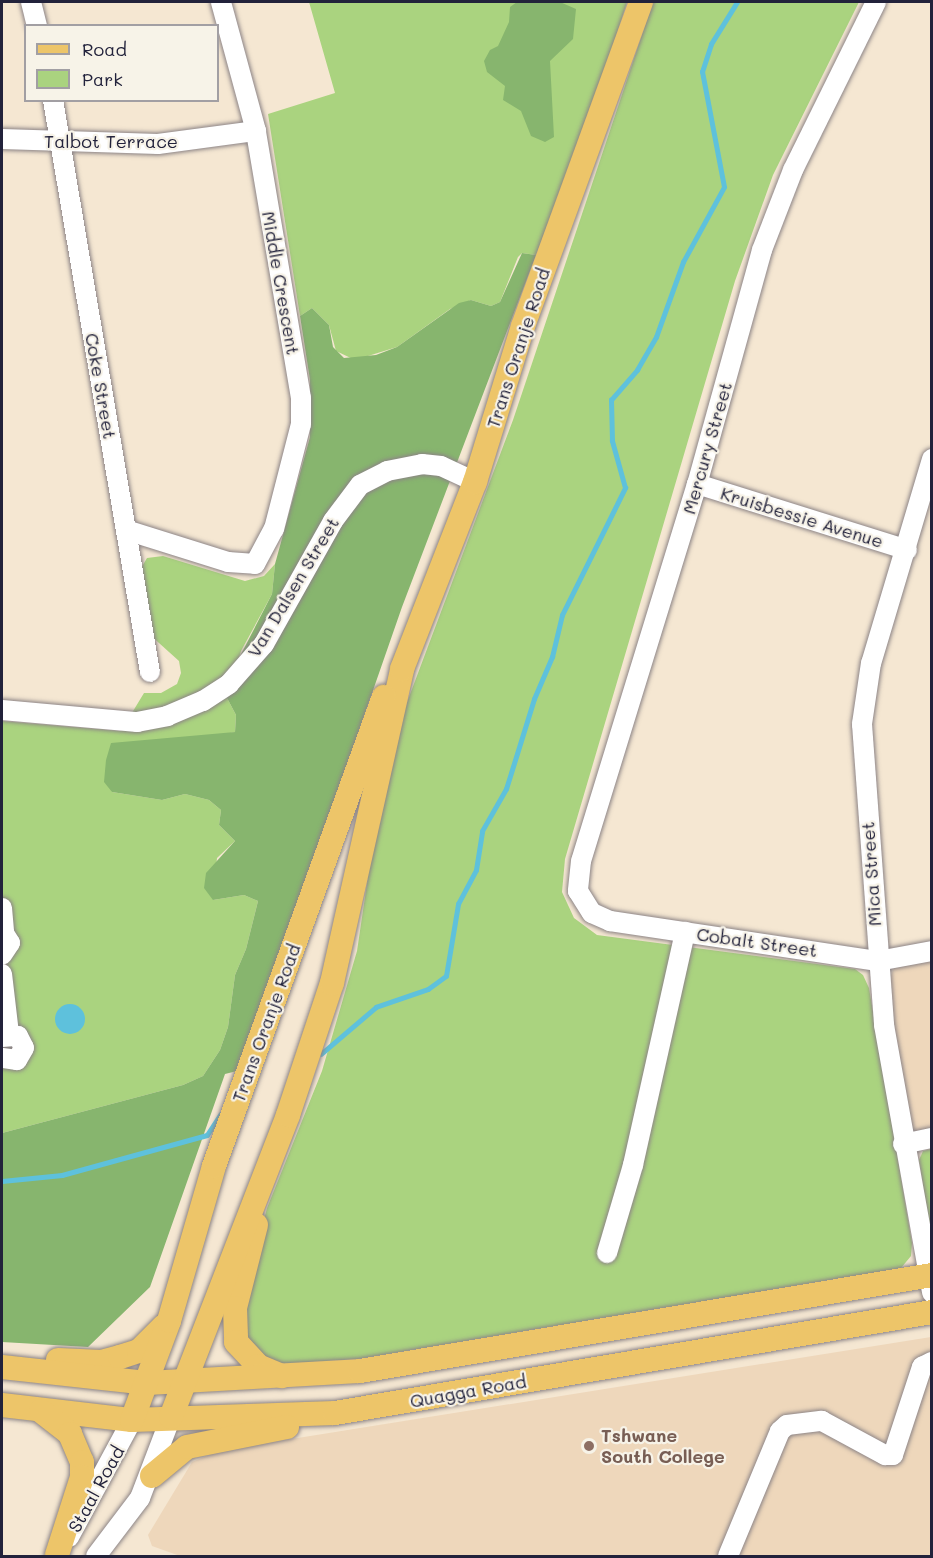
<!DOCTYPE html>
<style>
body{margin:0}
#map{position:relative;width:933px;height:1558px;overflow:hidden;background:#f5e7d2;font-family:Mali,sans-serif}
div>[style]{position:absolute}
.built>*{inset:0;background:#eed7bb}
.green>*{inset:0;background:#aad37f}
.forest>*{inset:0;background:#87b56e}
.water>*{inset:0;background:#5ec1dc}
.round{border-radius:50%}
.stream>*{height:4.5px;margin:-2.25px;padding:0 2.25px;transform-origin:2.25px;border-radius:2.25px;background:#5ec1dc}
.roads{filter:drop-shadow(0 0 2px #8c8486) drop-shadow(0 0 2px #8c8486)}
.minor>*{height:20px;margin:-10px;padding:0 10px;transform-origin:10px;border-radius:10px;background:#fff}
.major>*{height:24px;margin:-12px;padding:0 12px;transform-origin:12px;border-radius:12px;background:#edc569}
.dots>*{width:16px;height:16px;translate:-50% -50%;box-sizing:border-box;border:3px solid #f7f3e8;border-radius:50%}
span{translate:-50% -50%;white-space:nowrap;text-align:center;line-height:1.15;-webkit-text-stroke:4.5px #f7f3e8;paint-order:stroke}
.street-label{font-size:18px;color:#22223b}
.education-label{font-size:18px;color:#785e54;font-weight:700}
.left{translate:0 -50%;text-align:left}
.frame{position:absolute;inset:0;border:3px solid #22223b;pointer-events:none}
.legend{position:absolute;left:24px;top:24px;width:195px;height:78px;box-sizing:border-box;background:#f7f3e8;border:2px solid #a29fa3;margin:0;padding:8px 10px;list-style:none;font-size:18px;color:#22223b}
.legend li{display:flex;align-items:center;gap:12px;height:30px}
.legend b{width:30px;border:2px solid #a29fa3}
</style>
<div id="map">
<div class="built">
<div style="clip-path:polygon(931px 945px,931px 1129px,911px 1132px,887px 985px,902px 949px)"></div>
<div style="clip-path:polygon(931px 1337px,931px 1556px,180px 1556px,152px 1546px,148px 1535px,192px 1462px,222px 1450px)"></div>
</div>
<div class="green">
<div style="clip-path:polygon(309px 2px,627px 2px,598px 93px,536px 255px,522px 253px,518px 257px,500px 302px,491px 306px,471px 300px,450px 309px,397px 347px,355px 360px,336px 351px,329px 325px,312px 308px,300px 316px,268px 114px,335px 93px)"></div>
<div style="clip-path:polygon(653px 2px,859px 2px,773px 175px,735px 281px,565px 859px,562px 892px,574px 918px,597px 935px,855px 969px,863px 975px,869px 988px,912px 1243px,911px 1256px,901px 1268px,358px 1359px,282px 1364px,266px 1357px,247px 1337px,241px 1308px,267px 1208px,322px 1071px,357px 951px,381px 789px,394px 737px,513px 420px)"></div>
<div style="clip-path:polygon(163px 556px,245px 581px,264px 576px,275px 564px,272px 594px,241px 651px,227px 698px,236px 715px,235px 732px,106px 760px,112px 792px,162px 800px,185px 794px,209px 800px,221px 810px,219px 825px,235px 841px,217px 858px,213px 900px,244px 895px,258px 901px,246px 949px,235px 975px,228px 1027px,220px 1050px,203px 1076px,183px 1085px,2px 1133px,2px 721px,121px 731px,144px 693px,161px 693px,177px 684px,181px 673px,179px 661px,149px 634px,140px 570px,147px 558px)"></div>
<div style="clip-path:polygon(931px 1149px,931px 1236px,919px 1160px,923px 1151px)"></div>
</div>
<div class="forest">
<div style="clip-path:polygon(517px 2px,560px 2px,576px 9px,573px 39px,550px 61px,554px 137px,545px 142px,531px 136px,521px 111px,503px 100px,505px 86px,487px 72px,484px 61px,490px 50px,498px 46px,509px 22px,510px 7px)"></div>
<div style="clip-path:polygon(522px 253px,536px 255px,402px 607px,241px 1070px,225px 1074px,150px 1287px,88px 1347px,2px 1342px,2px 1133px,183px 1085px,203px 1076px,220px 1050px,228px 1027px,235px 975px,246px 949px,258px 901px,244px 895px,213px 900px,204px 888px,206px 873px,235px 841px,219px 825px,221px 810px,209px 800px,185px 794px,162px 800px,112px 792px,104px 782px,106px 760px,111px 743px,235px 732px,236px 715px,227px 698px,234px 668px,272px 594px,275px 564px,310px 437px,310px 380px,300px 316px,312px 308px,329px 325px,333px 347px,344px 358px,376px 355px,397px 347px,459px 303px,471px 300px,491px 306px,500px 302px)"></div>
</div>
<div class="water">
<div class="round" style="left:55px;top:1004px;width:30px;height:30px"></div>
</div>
<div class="stream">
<div style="left:321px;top:1054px;width:72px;rotate:-40.5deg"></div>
<div style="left:376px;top:1007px;width:55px;rotate:-19.1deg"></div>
<div style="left:428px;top:989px;width:22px;rotate:-36deg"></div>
<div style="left:446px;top:976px;width:73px;rotate:-80.5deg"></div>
<div style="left:458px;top:904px;width:38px;rotate:-62deg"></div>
<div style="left:476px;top:870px;width:39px;rotate:-81deg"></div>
<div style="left:482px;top:831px;width:48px;rotate:-60.3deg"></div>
<div style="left:506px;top:789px;width:94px;rotate:-72.7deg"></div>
<div style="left:534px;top:699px;width:46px;rotate:-66.8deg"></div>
<div style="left:552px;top:657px;width:43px;rotate:-76.6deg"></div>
<div style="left:562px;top:615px;width:142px;rotate:-63.6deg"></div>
<div style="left:625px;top:488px;width:49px;rotate:-105.5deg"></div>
<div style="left:612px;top:441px;width:41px;rotate:-91.4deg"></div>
<div style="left:611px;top:400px;width:40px;rotate:-49deg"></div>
<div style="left:637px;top:370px;width:38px;rotate:-60deg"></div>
<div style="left:656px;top:337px;width:80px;rotate:-70.2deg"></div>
<div style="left:683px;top:262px;width:85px;rotate:-61.3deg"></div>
<div style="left:724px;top:187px;width:117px;rotate:-100.8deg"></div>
<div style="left:702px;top:72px;width:29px;rotate:-72deg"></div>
<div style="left:711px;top:44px;width:49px;rotate:-58.2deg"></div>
<div style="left:2px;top:1181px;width:60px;rotate:-5.7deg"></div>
<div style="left:62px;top:1175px;width:150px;rotate:-15.4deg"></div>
<div style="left:207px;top:1135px;width:24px;rotate:-57deg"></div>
</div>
<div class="roads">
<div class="minor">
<div style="left:31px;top:2px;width:25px;rotate:76deg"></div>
<div style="left:876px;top:2px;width:187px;rotate:116.3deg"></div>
<div style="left:793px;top:170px;width:86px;rotate:111.2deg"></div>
<div style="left:762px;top:250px;width:243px;rotate:105.5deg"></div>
<div style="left:697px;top:484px;width:394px;rotate:107.1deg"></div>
<div style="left:581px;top:861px;width:30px;rotate:96deg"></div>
<div style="left:578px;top:891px;width:26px;rotate:58deg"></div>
<div style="left:592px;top:913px;width:20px;rotate:24deg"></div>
<div style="left:610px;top:921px;width:271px;rotate:8.5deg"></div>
<div style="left:878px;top:961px;width:55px;rotate:-10.5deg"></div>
<div style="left:53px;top:100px;width:580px;rotate:80.38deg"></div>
<div style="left:2px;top:139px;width:156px;rotate:1.8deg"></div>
<div style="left:158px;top:144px;width:99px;rotate:-7.6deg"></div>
<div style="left:932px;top:459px;width:213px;rotate:106.6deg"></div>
<div style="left:871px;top:663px;width:62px;rotate:98.4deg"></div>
<div style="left:862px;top:724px;width:302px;rotate:85.8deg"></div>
<div style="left:884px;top:1025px;width:272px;rotate:79.8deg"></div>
<div style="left:697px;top:484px;width:220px;rotate:17.4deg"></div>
<div style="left:126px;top:530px;width:107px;rotate:17.4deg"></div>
<div style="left:228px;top:562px;width:27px;rotate:4deg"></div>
<div style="left:255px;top:564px;width:40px;rotate:-62deg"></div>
<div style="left:274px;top:529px;width:108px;rotate:-75.6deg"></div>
<div style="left:301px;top:424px;width:26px;rotate:-90deg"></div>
<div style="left:301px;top:398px;width:271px;rotate:-99.6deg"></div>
<div style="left:256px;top:131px;width:134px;rotate:-105.2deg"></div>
<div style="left:2px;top:710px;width:136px;rotate:5.1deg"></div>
<div style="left:137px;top:722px;width:31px;rotate:-11deg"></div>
<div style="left:167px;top:716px;width:39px;rotate:-23deg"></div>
<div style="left:203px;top:701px;width:31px;rotate:-33deg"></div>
<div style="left:229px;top:684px;width:53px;rotate:-48.8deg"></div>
<div style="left:264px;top:644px;width:141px;rotate:-60.7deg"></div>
<div style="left:333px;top:521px;width:45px;rotate:-53.1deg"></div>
<div style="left:360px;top:485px;width:30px;rotate:-27deg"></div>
<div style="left:387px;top:471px;width:36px;rotate:-11deg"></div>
<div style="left:422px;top:464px;width:19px;rotate:6deg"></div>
<div style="left:441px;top:466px;width:38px;rotate:25deg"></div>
<div style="left:2px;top:908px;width:23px;rotate:85deg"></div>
<div style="left:2px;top:930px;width:15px;rotate:58deg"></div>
<div style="left:10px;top:943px;width:14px;rotate:124deg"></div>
<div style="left:2px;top:974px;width:60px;rotate:83.3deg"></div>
<div style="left:2px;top:1037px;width:16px;rotate:-4deg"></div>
<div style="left:18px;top:1036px;width:13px;rotate:63deg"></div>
<div style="left:24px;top:1048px;width:14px;rotate:120deg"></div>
<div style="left:17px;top:1060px;width:15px;rotate:-172deg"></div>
<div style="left:903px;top:1144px;width:30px;rotate:-12deg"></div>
<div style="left:607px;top:1253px;width:92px;rotate:-73.5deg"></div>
<div style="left:633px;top:1165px;width:239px;rotate:-77.4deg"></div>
<div style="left:69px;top:1537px;width:133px;rotate:-61.7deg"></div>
<div style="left:96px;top:1556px;width:73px;rotate:-52.8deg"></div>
<div style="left:140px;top:1498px;width:87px;rotate:-69.1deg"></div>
<div style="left:728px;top:1556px;width:135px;rotate:-67.4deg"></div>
<div style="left:780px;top:1431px;width:9px;rotate:-41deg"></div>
<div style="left:787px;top:1425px;width:35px;rotate:-7deg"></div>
<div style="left:822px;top:1421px;width:72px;rotate:28.4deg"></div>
<div style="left:885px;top:1455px;width:8px"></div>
<div style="left:893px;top:1455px;width:93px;rotate:-71.8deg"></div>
<div style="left:922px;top:1367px;width:11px;rotate:-27deg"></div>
</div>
<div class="major">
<div style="left:256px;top:1225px;width:86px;rotate:104.2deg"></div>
<div style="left:235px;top:1308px;width:34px;rotate:88deg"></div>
<div style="left:236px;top:1342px;width:33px;rotate:47deg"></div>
<div style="left:258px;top:1366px;width:26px;rotate:23deg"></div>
<div style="left:58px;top:1360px;width:43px;rotate:2.7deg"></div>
<div style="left:101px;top:1362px;width:20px;rotate:-15deg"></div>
<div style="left:120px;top:1357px;width:20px;rotate:-18deg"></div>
<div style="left:139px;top:1351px;width:35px;rotate:-45deg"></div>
<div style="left:2px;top:1367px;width:145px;rotate:6.3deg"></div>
<div style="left:146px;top:1383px;width:214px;rotate:-3.2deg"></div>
<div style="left:360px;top:1371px;width:580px;rotate:-9.53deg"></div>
<div style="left:2px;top:1405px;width:131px;rotate:6.6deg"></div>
<div style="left:132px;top:1420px;width:203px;rotate:-2deg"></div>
<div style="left:335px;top:1413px;width:605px;rotate:-9.6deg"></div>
<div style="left:41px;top:1411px;width:37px;rotate:38deg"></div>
<div style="left:70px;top:1434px;width:30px;rotate:67deg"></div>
<div style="left:82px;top:1462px;width:15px;rotate:90deg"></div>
<div style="left:82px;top:1477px;width:82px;rotate:107.8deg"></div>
<div style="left:171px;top:1417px;width:324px;rotate:-68.8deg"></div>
<div style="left:288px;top:1115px;width:139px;rotate:-71.6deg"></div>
<div style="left:332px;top:983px;width:322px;rotate:-77.4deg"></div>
<div style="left:402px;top:669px;width:201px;rotate:-68.7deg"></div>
<div style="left:475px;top:482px;width:163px;rotate:-72.9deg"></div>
<div style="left:523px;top:326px;width:345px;rotate:-70deg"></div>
<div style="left:132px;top:1420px;width:106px;rotate:-69.5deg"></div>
<div style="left:169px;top:1321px;width:161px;rotate:-73.8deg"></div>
<div style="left:214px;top:1166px;width:499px;rotate:-70.1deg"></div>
<div style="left:152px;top:1476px;width:45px;rotate:-39.6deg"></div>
<div style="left:187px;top:1447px;width:102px;rotate:-11.3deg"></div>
</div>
</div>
<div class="dots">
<div style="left:589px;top:1446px;background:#8d6e63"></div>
</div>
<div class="street-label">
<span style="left:111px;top:141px">Talbot Terrace</span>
<span style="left:281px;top:283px;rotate:80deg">Middle Crescent</span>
<span style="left:518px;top:348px;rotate:-72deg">Trans Oranje Road</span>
<span style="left:101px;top:386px;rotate:80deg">Coke Street</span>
<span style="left:707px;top:448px;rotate:-74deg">Mercury Street</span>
<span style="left:802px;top:517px;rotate:17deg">Kruisbessie Avenue</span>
<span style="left:293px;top:587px;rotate:-59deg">Van Dalsen Street</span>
<span style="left:871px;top:874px;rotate:-94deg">Mica Street</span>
<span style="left:757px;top:942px;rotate:8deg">Cobalt Street</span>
<span style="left:266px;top:1023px;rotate:-70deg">Trans Oranje Road</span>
<span style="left:468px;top:1391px;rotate:-10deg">Quagga Road</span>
<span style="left:96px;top:1489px;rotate:-61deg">Staal Road</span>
</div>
<div class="education-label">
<span class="left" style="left:601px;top:1446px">Tshwane<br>South College</span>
</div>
<div class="frame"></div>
<ul class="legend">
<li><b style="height:8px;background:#edc569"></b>Road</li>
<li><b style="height:16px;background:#aad37f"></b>Park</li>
</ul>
</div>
